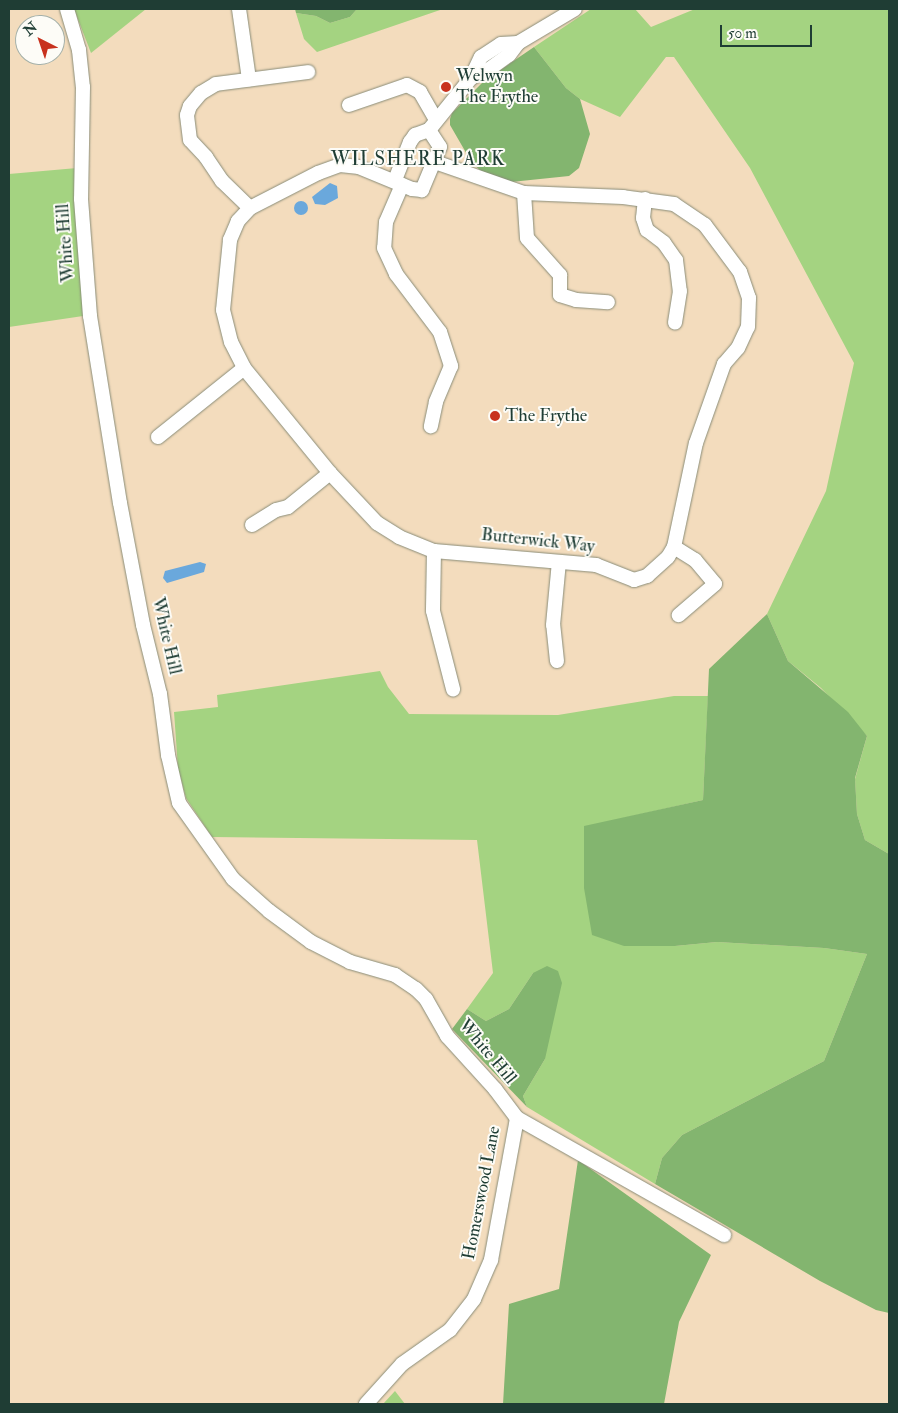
<!DOCTYPE html>
<style>
body{margin:0}
#map{position:relative;width:898px;height:1413px;overflow:hidden;background:#f3dcbd;font-family:"IM FELL Double Pica",serif}
div>[style]{position:absolute}
.green>*{inset:0;background:#a4d381}
.forest>*{inset:0;background:#83b56f}
.water>*{inset:0;background:#6aa8dc}
.round{border-radius:50%}
.roads{filter:drop-shadow(0 0 1px #898c78) drop-shadow(0 0 1px #898c78)}
.minor>*{height:14px;margin:-7px;padding:0 7px;transform-origin:7px;border-radius:7px;background:#fff}
.dots>*{width:14px;height:14px;translate:-50% -50%;box-sizing:border-box;border:2px solid #fdfcf7;border-radius:50%}
span{translate:-50% -50%;white-space:nowrap;text-align:center;line-height:1.15;-webkit-text-stroke:4px #fdfcf7;paint-order:stroke}
.poi-label{font-size:18px;color:#1f3d34}
.left{translate:0 -50%;text-align:left}
.street-label{font-size:18px;color:#1f3d34}
.neighbourhood-label{font-size:19px;color:#1f3d34;letter-spacing:1px}
.frame{position:absolute;inset:0;border:10px solid #1f3d34;pointer-events:none}
.north{position:absolute;left:15px;top:15px;width:50px;height:50px;box-sizing:border-box;background:#fdfcf7;border:1px solid #a4b0a9;border-radius:50%;rotate:319deg;font-size:14px;font-weight:700;line-height:20px;text-align:center;color:#1f3d34}
.north::after{content:'';display:block;margin:auto;width:18px;height:22px;background:#c8321e;clip-path:polygon(50% 0,100% 100%,50% 72%,0 100%)}
.scale{position:absolute;left:720px;top:25px;width:92px;height:22px;box-sizing:border-box;border:2px solid #1f3d34;border-top:0;padding-left:6px;font-size:15px;line-height:18px;white-space:nowrap;color:#1f3d34;-webkit-text-stroke:4px #fdfcf7;paint-order:stroke}
</style>
<div id="map">
<div class="green">
<div style="clip-path:polygon(74px 9px,146px 9px,91px 53px)"></div>
<div style="clip-path:polygon(357px 9px,443px 9px,317px 52px,304px 39px,296px 13px,316px 16px,330px 23px,350px 17px)"></div>
<div style="clip-path:polygon(591px 9px,635px 9px,651px 27px,695px 9px,889px 9px,889px 854px,865px 840px,857px 814px,855px 779px,867px 736px,821px 688px,788px 661px,767px 614px,826px 491px,854px 363px,750px 168px,674px 57px,666px 57px,620px 117px,580px 99px,566px 88px,534px 47px)"></div>
<div style="clip-path:polygon(77px 168px,83px 316px,9px 327px,9px 174px)"></div>
<div style="clip-path:polygon(380px 671px,388px 687px,409px 714px,558px 715px,674px 696px,708px 696px,703px 800px,584px 827px,624px 946px,675px 946px,717px 942px,824px 948px,867px 954px,824px 1061px,682px 1135px,662px 1158px,655px 1184px,527px 1107px,523px 1096px,545px 1059px,533px 973px,509px 1009px,486px 1021px,467px 1009px,493px 973px,477px 840px,212px 837px,186px 798px,178px 768px,174px 712px,218px 707px,217px 695px)"></div>
<div style="clip-path:polygon(395px 1391px,405px 1404px,383px 1404px)"></div>
</div>
<div class="forest">
<div style="clip-path:polygon(295px 9px,357px 9px,350px 17px,330px 23px,316px 16px,296px 13px)"></div>
<div style="clip-path:polygon(534px 47px,566px 88px,580px 99px,590px 134px,579px 168px,569px 176px,511px 182px,481px 171px,472px 163px,450px 125px,450px 119px,452px 113px,483px 82px)"></div>
<div style="clip-path:polygon(767px 614px,788px 661px,848px 712px,867px 736px,855px 778px,857px 814px,865px 840px,889px 854px,889px 1313px,876px 1310px,820px 1281px,655px 1184px,662px 1158px,682px 1135px,824px 1061px,867px 954px,824px 948px,717px 942px,675px 946px,624px 946px,592px 935px,584px 888px,584px 826px,703px 800px,709px 669px)"></div>
<div style="clip-path:polygon(547px 966px,558px 971px,562px 983px,545px 1059px,523px 1096px,527px 1107px,452px 1029px,467px 1009px,486px 1021px,509px 1009px,533px 973px)"></div>
<div style="clip-path:polygon(578px 1160px,711px 1255px,679px 1322px,664px 1404px,503px 1404px,509px 1304px,559px 1289px)"></div>
</div>
<div class="water">
<div style="clip-path:polygon(330px 183px,337px 186px,338px 198px,325px 205px,315px 204px,312px 197px)"></div>
<div class="round" style="left:294px;top:201px;width:14px;height:14px"></div>
<div style="clip-path:polygon(200px 562px,206px 564px,204px 572px,167px 583px,163px 578px,165px 571px)"></div>
</div>
<div class="roads">
<div class="minor">
<div style="left:67px;top:9px;width:43px;rotate:73.7deg"></div>
<div style="left:79px;top:50px;width:37px;rotate:84deg"></div>
<div style="left:83px;top:87px;width:112px;rotate:91deg"></div>
<div style="left:81px;top:199px;width:117px;rotate:85.6deg"></div>
<div style="left:90px;top:316px;width:189px;rotate:80.9deg"></div>
<div style="left:120px;top:503px;width:124px;rotate:79.3deg"></div>
<div style="left:143px;top:625px;width:71px;rotate:76.2deg"></div>
<div style="left:160px;top:694px;width:62px;rotate:82.5deg"></div>
<div style="left:168px;top:755px;width:49px;rotate:77.1deg"></div>
<div style="left:179px;top:803px;width:93px;rotate:54.6deg"></div>
<div style="left:233px;top:879px;width:48px;rotate:41.6deg"></div>
<div style="left:269px;top:911px;width:52px;rotate:36.4deg"></div>
<div style="left:311px;top:942px;width:44px;rotate:27.1deg"></div>
<div style="left:350px;top:962px;width:47px;rotate:16.1deg"></div>
<div style="left:395px;top:975px;width:25px;rotate:34deg"></div>
<div style="left:416px;top:989px;width:14px;rotate:45deg"></div>
<div style="left:426px;top:999px;width:43px;rotate:60.4deg"></div>
<div style="left:447px;top:1036px;width:72px;rotate:47.8deg"></div>
<div style="left:495px;top:1089px;width:36px;rotate:53deg"></div>
<div style="left:517px;top:1118px;width:238px;rotate:29.5deg"></div>
<div style="left:239px;top:9px;width:71px;rotate:81.9deg"></div>
<div style="left:471px;top:78px;width:19px;rotate:-25deg"></div>
<div style="left:488px;top:70px;width:26px;rotate:-36deg"></div>
<div style="left:509px;top:55px;width:15px;rotate:-53deg"></div>
<div style="left:518px;top:43px;width:66px;rotate:-30.8deg"></div>
<div style="left:349px;top:105px;width:61px;rotate:-19deg"></div>
<div style="left:407px;top:85px;width:15px;rotate:28deg"></div>
<div style="left:420px;top:92px;width:30px;rotate:60deg"></div>
<div style="left:429px;top:130px;width:20px;rotate:57deg"></div>
<div style="left:440px;top:147px;width:47px;rotate:112.7deg"></div>
<div style="left:422px;top:190px;width:10px;rotate:-174deg"></div>
<div style="left:412px;top:189px;width:57px;rotate:-157.5deg"></div>
<div style="left:359px;top:167px;width:19px;rotate:-174deg"></div>
<div style="left:340px;top:165px;width:23px;rotate:160deg"></div>
<div style="left:318px;top:173px;width:76px;rotate:152.8deg"></div>
<div style="left:250px;top:208px;width:18px;rotate:133deg"></div>
<div style="left:238px;top:221px;width:21px;rotate:113deg"></div>
<div style="left:230px;top:240px;width:70px;rotate:95.7deg"></div>
<div style="left:223px;top:310px;width:33px;rotate:76deg"></div>
<div style="left:231px;top:342px;width:29px;rotate:63deg"></div>
<div style="left:244px;top:368px;width:136px;rotate:50.7deg"></div>
<div style="left:330px;top:473px;width:69px;rotate:46.8deg"></div>
<div style="left:377px;top:523px;width:26px;rotate:32deg"></div>
<div style="left:399px;top:537px;width:38px;rotate:22deg"></div>
<div style="left:434px;top:551px;width:163px;rotate:4.9deg"></div>
<div style="left:596px;top:565px;width:41px;rotate:21.5deg"></div>
<div style="left:634px;top:580px;width:14px;rotate:-17deg"></div>
<div style="left:647px;top:576px;width:28px;rotate:-42deg"></div>
<div style="left:668px;top:557px;width:12px;rotate:-59deg"></div>
<div style="left:674px;top:547px;width:106px;rotate:-78.1deg"></div>
<div style="left:696px;top:443px;width:84px;rotate:-70.5deg"></div>
<div style="left:724px;top:364px;width:21px;rotate:-49deg"></div>
<div style="left:738px;top:348px;width:23px;rotate:-65deg"></div>
<div style="left:748px;top:327px;width:29px;rotate:-88deg"></div>
<div style="left:749px;top:298px;width:28px;rotate:-109deg"></div>
<div style="left:740px;top:272px;width:59px;rotate:-126.7deg"></div>
<div style="left:705px;top:225px;width:37px;rotate:-146deg"></div>
<div style="left:674px;top:204px;width:51px;rotate:-172.2deg"></div>
<div style="left:623px;top:197px;width:99px;rotate:-177.7deg"></div>
<div style="left:524px;top:193px;width:94px;rotate:-160.8deg"></div>
<div style="left:395px;top:180px;width:41px;rotate:-68.5deg"></div>
<div style="left:410px;top:142px;width:9px;rotate:-54deg"></div>
<div style="left:415px;top:135px;width:15px;rotate:-20deg"></div>
<div style="left:429px;top:130px;width:67px;rotate:-51.1deg"></div>
<div style="left:471px;top:78px;width:23px;rotate:-65deg"></div>
<div style="left:481px;top:57px;width:24px;rotate:-33deg"></div>
<div style="left:501px;top:44px;width:17px;rotate:-3deg"></div>
<div style="left:402px;top:185px;width:40px;rotate:113.4deg"></div>
<div style="left:386px;top:222px;width:26px;rotate:94deg"></div>
<div style="left:384px;top:248px;width:29px;rotate:65deg"></div>
<div style="left:396px;top:274px;width:73px;rotate:52.8deg"></div>
<div style="left:440px;top:332px;width:36px;rotate:72deg"></div>
<div style="left:451px;top:366px;width:39px;rotate:113deg"></div>
<div style="left:436px;top:402px;width:25px;rotate:102deg"></div>
<div style="left:524px;top:193px;width:45px;rotate:86.2deg"></div>
<div style="left:527px;top:238px;width:50px;rotate:48.3deg"></div>
<div style="left:560px;top:275px;width:20px;rotate:90deg"></div>
<div style="left:560px;top:295px;width:17px;rotate:17deg"></div>
<div style="left:576px;top:300px;width:32px;rotate:4deg"></div>
<div style="left:645px;top:199px;width:19px;rotate:96deg"></div>
<div style="left:643px;top:218px;width:13px;rotate:72deg"></div>
<div style="left:647px;top:230px;width:21px;rotate:37deg"></div>
<div style="left:664px;top:243px;width:21px;rotate:55deg"></div>
<div style="left:676px;top:260px;width:31px;rotate:83deg"></div>
<div style="left:680px;top:291px;width:32px;rotate:99deg"></div>
<div style="left:250px;top:208px;width:39px;rotate:-136deg"></div>
<div style="left:222px;top:181px;width:29px;rotate:-124deg"></div>
<div style="left:206px;top:157px;width:23px;rotate:-133deg"></div>
<div style="left:190px;top:140px;width:25px;rotate:-97deg"></div>
<div style="left:187px;top:115px;width:9px;rotate:-72deg"></div>
<div style="left:190px;top:106px;width:17px;rotate:-50deg"></div>
<div style="left:201px;top:93px;width:17px;rotate:-31deg"></div>
<div style="left:216px;top:84px;width:93px;rotate:-7.4deg"></div>
<div style="left:158px;top:437px;width:110px;rotate:-38.7deg"></div>
<div style="left:252px;top:525px;width:28px;rotate:-32deg"></div>
<div style="left:276px;top:510px;width:12px;rotate:-14deg"></div>
<div style="left:288px;top:507px;width:54px;rotate:-39deg"></div>
<div style="left:674px;top:547px;width:25px;rotate:32deg"></div>
<div style="left:695px;top:560px;width:31px;rotate:50deg"></div>
<div style="left:715px;top:584px;width:48px;rotate:139.3deg"></div>
<div style="left:434px;top:551px;width:60px;rotate:91deg"></div>
<div style="left:433px;top:611px;width:81px;rotate:75.6deg"></div>
<div style="left:557px;top:661px;width:36px;rotate:-96deg"></div>
<div style="left:553px;top:625px;width:63px;rotate:-84.6deg"></div>
<div style="left:366px;top:1404px;width:54px;rotate:-48deg"></div>
<div style="left:402px;top:1364px;width:59px;rotate:-35.3deg"></div>
<div style="left:450px;top:1330px;width:39px;rotate:-52deg"></div>
<div style="left:474px;top:1299px;width:43px;rotate:-66.4deg"></div>
<div style="left:491px;top:1260px;width:144px;rotate:-79.6deg"></div>
</div>
</div>
<div class="dots">
<div style="left:446px;top:87px;background:#c8321e"></div>
<div style="left:495px;top:416px;background:#c8321e"></div>
</div>
<div class="poi-label">
<span class="left" style="left:456px;top:87px">Welwyn<br>The Frythe</span>
<span class="left" style="left:505px;top:416px">The Frythe</span>
</div>
<div class="street-label">
<span style="left:66px;top:243px;rotate:-94deg">White Hill</span>
<span style="left:538px;top:541px;rotate:6deg">Butterwick Way</span>
<span style="left:166px;top:636px;rotate:77deg">White Hill</span>
<span style="left:487px;top:1052px;rotate:50deg">White Hill</span>
<span style="left:482px;top:1193px;rotate:-79deg">Homerswood Lane</span>
</div>
<div class="neighbourhood-label">
<span style="left:418px;top:160px">WILSHERE PARK</span>
</div>
<div class="frame"></div>
<div class="north">N</div>
<div class="scale">50 m</div>
</div>
